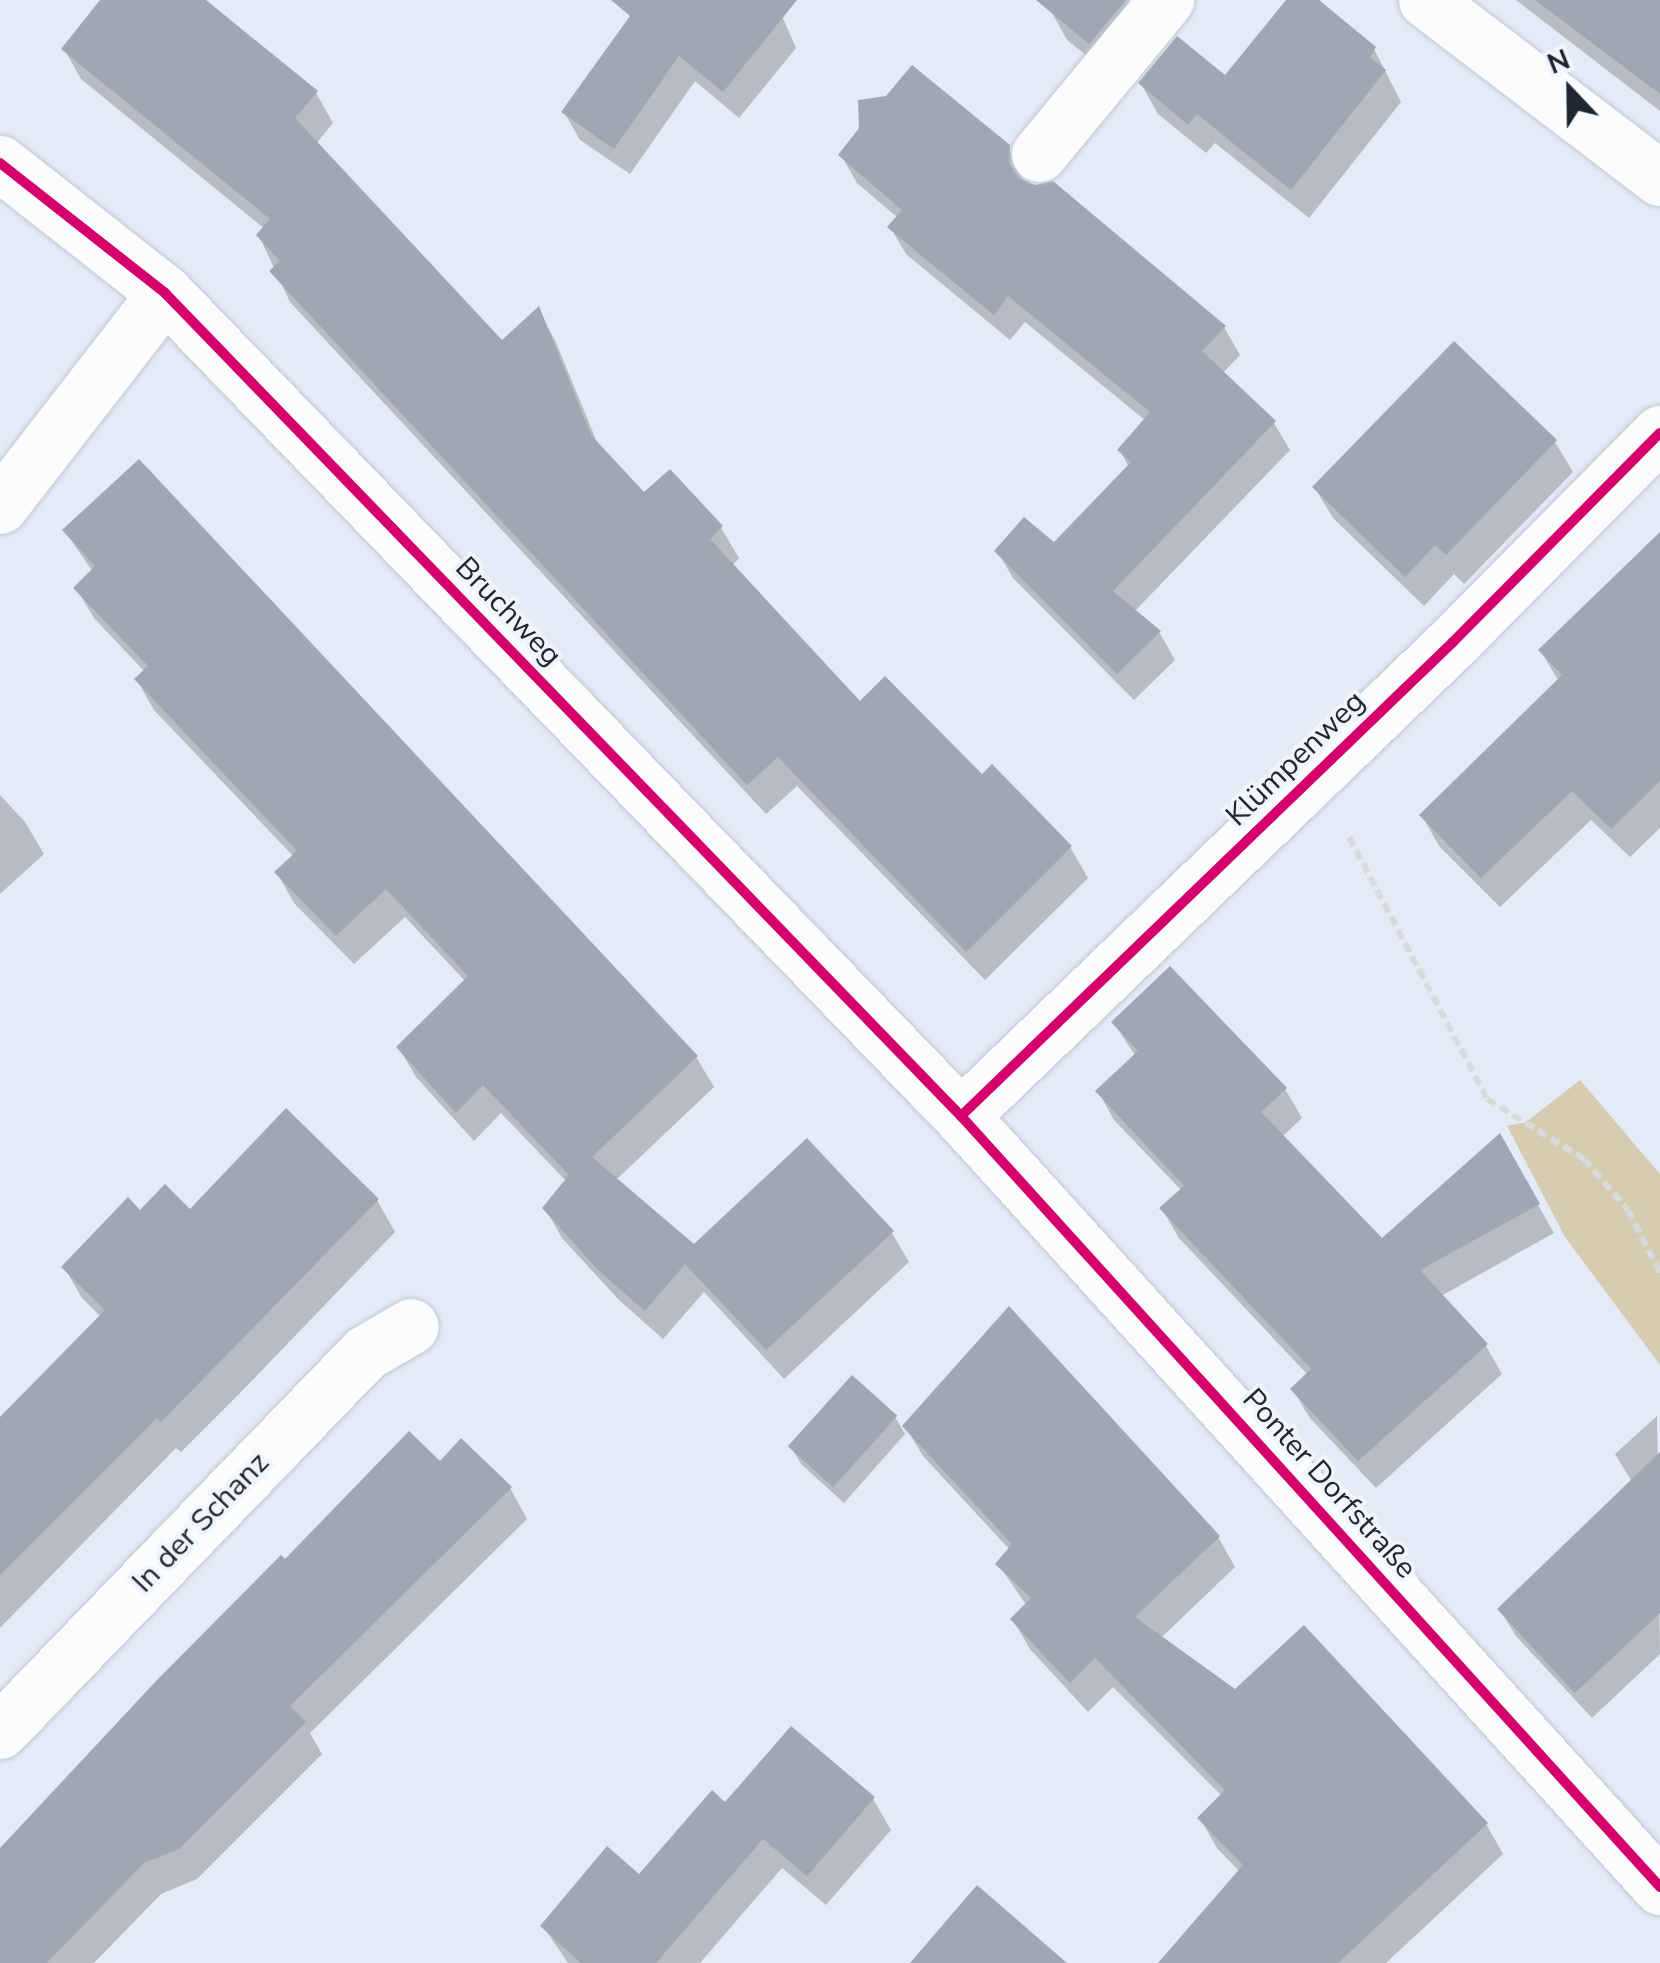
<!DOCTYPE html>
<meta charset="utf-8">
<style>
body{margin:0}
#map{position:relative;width:1660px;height:1963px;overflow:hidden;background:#e4eaf6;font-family:"Nunito Sans",sans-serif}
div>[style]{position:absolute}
.green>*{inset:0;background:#d6ccb2}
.shadow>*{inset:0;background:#0003}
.building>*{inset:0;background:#a0a7b2;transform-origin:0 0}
.path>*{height:6px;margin-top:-3px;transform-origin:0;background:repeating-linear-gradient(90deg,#d8dadd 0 10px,transparent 0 15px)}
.roads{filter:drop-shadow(0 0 2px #c1c6d2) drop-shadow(0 0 2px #c1c6d2)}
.minor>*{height:55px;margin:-27.5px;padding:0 27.5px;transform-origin:27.5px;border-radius:27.5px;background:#fbfcfe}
.cycleway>*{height:10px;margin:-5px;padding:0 5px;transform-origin:5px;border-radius:5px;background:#d6006c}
span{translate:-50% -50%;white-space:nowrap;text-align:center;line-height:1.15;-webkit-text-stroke:8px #f0f4fb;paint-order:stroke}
.street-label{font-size:30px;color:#202532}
.north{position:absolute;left:1520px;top:40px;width:100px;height:100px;-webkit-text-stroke:8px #f0f4fb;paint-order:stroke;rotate:338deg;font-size:28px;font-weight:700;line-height:40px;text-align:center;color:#202532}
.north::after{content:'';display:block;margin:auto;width:35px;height:45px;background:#202532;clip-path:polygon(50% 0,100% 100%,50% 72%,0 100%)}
</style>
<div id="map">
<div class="green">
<div style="clip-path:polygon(1580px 1080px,1660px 1174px,1660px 1365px,1565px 1237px,1507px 1126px,1526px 1122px)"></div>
</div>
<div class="shadow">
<div style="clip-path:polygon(103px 0,202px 0,316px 93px,333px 123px,316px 144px,502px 343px,538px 310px,555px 340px,599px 447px,644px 496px,670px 472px,721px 528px,739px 558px,732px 566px,860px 704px,982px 778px,1070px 847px,1088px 878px,985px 980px,797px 786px,766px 814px,290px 302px,259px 236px,265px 229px,81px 79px,64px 49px)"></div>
<div style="clip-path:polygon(635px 0,775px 0,796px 48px,739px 118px,695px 81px,630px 174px,580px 140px,564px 112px,639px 7px)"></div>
<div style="clip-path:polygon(1057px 0,1128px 0,1144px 28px,1108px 73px,1067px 40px,1050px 9px)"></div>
<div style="clip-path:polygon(1289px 0,1297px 0,1374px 49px,1401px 102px,1309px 218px,1215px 143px,1206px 153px,1158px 114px,1141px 84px,1225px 78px)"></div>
<div style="clip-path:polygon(1516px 0,1660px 0,1660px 111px)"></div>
<div style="clip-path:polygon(1008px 147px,1024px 183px,1224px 327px,1240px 355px,1222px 374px,1274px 423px,1290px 450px,1134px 612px,1159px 632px,1175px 660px,1134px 700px,1013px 578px,997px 551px,1055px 546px,1129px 467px,1120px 451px,1146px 421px,1025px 322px,1010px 340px,906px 254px,890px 227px,898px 218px,857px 183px,841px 155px)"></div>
<div style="clip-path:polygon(1555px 442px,1573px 472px,1464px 584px,1454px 574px,1424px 606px,1333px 518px,1315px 488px)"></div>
<div style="clip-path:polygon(65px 531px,696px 1057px,714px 1087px,616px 1180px,694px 1247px,892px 1233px,909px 1262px,784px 1379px,704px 1292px,663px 1339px,619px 1300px,562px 1238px,545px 1208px,567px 1182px,501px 1113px,474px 1141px,416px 1077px,399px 1048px,466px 982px,405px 917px,354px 964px,294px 903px,277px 873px,294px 857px,154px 710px,137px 680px,145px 672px,94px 618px,76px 588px,93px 572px)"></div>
<div style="clip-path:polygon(1660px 552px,1660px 828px,1630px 857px,1591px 820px,1500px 907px,1439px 846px,1422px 816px,1559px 682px,1541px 651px)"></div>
<div style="clip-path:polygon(0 795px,25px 822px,44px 854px,0 894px)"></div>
<div style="clip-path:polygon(1114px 1023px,1285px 1089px,1302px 1118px,1282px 1137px,1381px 1241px,1499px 1137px,1554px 1233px,1441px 1296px,1486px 1346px,1502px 1374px,1376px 1488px,1310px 1418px,1293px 1390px,1308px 1375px,1179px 1238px,1162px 1209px,1182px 1191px,1114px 1120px,1098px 1091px,1136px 1057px)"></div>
<div style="clip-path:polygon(377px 1200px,395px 1232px,240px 1393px,181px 1452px,176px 1448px,0 1628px,0 1420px,101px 1317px,82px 1298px,64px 1267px,140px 1213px)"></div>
<div style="clip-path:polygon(1657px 1416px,1660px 1654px,1592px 1718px,1516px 1636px,1500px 1610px,1631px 1480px,1615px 1454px)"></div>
<div style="clip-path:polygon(895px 1417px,905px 1434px,844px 1503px,801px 1464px,791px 1447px)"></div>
<div style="clip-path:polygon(905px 1426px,1218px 1537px,1235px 1567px,1161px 1638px,1235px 1692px,1486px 1824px,1503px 1854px,1386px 1963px,1168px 1963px,1240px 1872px,1217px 1848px,1200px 1818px,1222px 1796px,1113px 1687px,1088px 1712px,1030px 1649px,1013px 1620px,1027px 1606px,998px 1564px,1010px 1550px,923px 1456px)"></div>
<div style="clip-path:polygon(440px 1465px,510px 1488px,527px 1519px,310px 1733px,322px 1754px,197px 1879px,161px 1894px,94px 1963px,0 1963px,0 1849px,285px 1563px)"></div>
<div style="clip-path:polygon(873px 1799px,891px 1830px,826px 1905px,782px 1868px,700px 1963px,568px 1963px,543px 1926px,639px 1877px,725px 1805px)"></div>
</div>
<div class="building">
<div style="clip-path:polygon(100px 0,206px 0,318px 91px,295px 118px,502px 340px,539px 306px,591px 435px,644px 492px,670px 469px,723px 526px,710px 539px,860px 701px,885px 676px,982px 774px,992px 764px,1072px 846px,966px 952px,778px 757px,747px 785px,269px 271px,280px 261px,256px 235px,270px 219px,61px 49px)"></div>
<div style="clip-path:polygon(611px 0,797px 0,723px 92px,679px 56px,614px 149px,561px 112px,630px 16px)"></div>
<div style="clip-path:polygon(1036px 0,1126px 0,1089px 44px)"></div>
<div style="clip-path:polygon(1286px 0,1319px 0,1376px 47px,1370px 57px,1386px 70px,1291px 190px,1197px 114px,1188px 125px,1138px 83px,1177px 36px,1225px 75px)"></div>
<div style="clip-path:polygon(1535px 0,1660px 0,1660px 94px)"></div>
<div style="clip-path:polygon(912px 65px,1010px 145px,1010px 164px,1018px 177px,1035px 185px,1053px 181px,1226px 326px,1202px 351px,1276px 421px,1113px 591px,1161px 631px,1117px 674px,994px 551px,1024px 517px,1054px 542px,1131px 462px,1117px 450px,1150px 412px,1008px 296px,994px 315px,940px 271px,887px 227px,902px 210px,838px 155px,859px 128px,858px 100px,886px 96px)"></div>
<div style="clip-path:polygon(1454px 341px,1557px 440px,1446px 555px,1435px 545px,1405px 577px,1312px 487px)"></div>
<div style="clip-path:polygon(139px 459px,698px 1056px,592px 1157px,694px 1244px,807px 1138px,894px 1231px,766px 1350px,685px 1264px,645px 1311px,598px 1270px,542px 1208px,569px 1175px,483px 1085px,456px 1113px,396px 1047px,468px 976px,386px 889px,336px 936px,274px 872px,297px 851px,134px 679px,148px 666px,73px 588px,95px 566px,62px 530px)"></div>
<div style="clip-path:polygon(1660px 532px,1660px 781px,1611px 829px,1572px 791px,1481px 878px,1419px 815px,1562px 675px,1538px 650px)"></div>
<div style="clip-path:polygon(1170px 966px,1287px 1088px,1261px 1112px,1382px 1238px,1500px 1133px,1540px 1204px,1420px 1270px,1488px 1344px,1358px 1461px,1290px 1389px,1311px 1369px,1159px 1208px,1184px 1186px,1095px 1091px,1138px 1051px,1111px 1022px)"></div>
<div style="clip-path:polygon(286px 1108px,379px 1199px,161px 1422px,157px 1418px,0 1575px,0 1417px,105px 1310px,61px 1267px,128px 1197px,140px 1210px,165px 1184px,190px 1209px)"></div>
<div style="clip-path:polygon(1009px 1306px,1220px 1536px,1135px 1617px,1235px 1689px,1304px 1625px,1488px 1823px,1338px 1963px,1158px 1963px,1243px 1865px,1197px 1818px,1225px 1790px,1095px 1658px,1070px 1683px,1010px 1619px,1031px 1598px,995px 1564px,1012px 1544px,902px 1426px)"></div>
<div style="left:852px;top:1375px;width:61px;height:96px;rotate:42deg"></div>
<div style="clip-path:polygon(409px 1431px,440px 1461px,461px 1438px,512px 1487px,290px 1706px,306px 1722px,179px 1849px,144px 1863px,47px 1963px,0 1963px,0 1848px,158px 1679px,281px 1555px,285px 1559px)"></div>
<div style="clip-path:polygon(1660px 1452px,1660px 1613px,1575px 1693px,1497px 1609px)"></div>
<div style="clip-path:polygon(791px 1726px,875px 1797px,807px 1876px,763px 1839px,656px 1963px,581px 1963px,540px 1926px,607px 1846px,639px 1874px,712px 1790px,725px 1802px)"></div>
<div style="clip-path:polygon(977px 1885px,1067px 1963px,910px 1963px)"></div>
</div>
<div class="path">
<div style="left:1349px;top:837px;width:296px;rotate:62.2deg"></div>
<div style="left:1487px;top:1099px;width:114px;rotate:31.7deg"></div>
<div style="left:1584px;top:1159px;width:67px;rotate:49.2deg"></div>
<div style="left:1628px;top:1210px;width:71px;rotate:63.1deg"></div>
</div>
<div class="roads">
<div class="minor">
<div style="left:1426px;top:0;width:294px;rotate:37.3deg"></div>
<div style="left:1039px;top:154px;width:200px;rotate:-50.5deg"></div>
<div style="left:0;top:163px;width:210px;rotate:38.2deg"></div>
<div style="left:165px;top:293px;width:1145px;rotate:45.96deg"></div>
<div style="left:961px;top:1116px;width:1041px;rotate:47.8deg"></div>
<div style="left:0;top:506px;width:269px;rotate:-52.2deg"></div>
<div style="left:961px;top:1116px;width:683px;rotate:-43.93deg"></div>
<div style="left:1453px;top:642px;width:294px;rotate:-45.3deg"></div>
<div style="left:0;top:1731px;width:525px;rotate:-46deg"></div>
<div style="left:365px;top:1353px;width:53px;rotate:-30.4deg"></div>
</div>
</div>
<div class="cycleway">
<div style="left:0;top:163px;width:210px;rotate:38.2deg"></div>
<div style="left:165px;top:293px;width:1145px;rotate:45.96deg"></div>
<div style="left:961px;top:1116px;width:1041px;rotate:47.8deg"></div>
<div style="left:961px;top:1116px;width:683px;rotate:-43.93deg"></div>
<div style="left:1453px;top:642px;width:294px;rotate:-45.3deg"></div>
</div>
<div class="street-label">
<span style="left:508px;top:612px;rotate:46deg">Bruchweg</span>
<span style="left:1296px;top:759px;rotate:-44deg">Klümpenweg</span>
<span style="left:1329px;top:1484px;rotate:48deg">Ponter Dorfstraße</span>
<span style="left:201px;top:1523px;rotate:-46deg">In der Schanz</span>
</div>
<div class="north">N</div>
</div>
